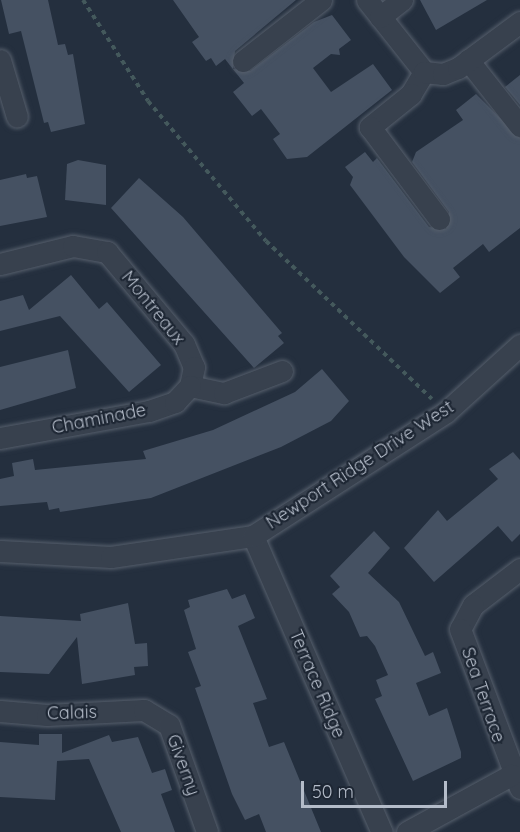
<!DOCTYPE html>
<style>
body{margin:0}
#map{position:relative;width:520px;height:832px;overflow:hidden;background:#242f3e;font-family:Quicksand,sans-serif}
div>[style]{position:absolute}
.building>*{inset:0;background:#455162}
.path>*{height:4px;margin-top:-2px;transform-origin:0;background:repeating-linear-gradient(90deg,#44595c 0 4.5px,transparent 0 9px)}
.roads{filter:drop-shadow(0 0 2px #565f6c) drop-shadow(0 0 2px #565f6c)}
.minor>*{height:21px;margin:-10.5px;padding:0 10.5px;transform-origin:10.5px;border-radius:10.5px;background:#38414e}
span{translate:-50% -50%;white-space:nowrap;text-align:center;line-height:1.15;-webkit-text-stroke:4.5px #1d2633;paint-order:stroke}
.street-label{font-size:18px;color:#b4bcc9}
.scale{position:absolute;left:301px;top:781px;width:146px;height:27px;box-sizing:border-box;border:3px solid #b4bcc9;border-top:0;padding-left:8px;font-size:18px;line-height:21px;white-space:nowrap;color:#b4bcc9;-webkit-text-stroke:4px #1d2633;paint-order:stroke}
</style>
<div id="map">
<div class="building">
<div style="clip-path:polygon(1px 0,48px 0,58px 45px,65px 44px,68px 55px,73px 54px,85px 124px,51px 132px,48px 122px,44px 123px,21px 31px,9px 34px)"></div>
<div style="clip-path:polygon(173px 0,296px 0,235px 51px,233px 69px,250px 71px,314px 22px,332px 15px,351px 40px,339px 49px,340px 55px,331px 54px,313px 68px,331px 92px,373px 64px,392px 90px,307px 157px,287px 159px,273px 139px,280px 134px,261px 109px,252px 116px,233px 92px,244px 83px,225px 59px,216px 66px,211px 58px,206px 61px,192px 42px,199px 37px)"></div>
<div style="clip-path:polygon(420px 0,487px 0,436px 30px)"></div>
<div style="clip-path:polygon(520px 75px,520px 105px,505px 87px)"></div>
<div style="clip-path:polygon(476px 94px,520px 138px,520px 228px,489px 252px,483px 244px,453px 268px,460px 277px,440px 293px,404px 257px,350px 185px,353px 177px,345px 167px,365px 152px,373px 162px,377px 158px,429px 227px,446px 229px,449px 212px,412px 162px,416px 152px,463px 120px,456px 110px)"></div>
<div style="clip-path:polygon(78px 160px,106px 165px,106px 205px,65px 200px,67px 164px)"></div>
<div style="clip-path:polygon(26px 174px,27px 178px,37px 176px,47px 217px,0 226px,0 180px)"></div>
<div style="clip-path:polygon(139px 178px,183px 217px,282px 333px,278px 336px,284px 343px,254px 368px,111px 208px)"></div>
<div style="clip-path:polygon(71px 275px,99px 309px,107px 302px,161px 365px,129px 392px,60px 316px,0 331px,0 301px,23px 295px,29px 310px)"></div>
<div style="clip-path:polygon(68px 350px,76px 388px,0 410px,0 367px)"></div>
<div style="clip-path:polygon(322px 369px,349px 401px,331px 421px,281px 447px,151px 498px,60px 512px,59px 508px,49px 510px,47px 502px,0 506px,0 479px,14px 476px,12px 463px,33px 459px,35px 470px,146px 459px,143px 451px,213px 430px,295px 392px)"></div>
<div style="clip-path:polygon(513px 452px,520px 460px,520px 534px,512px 542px,498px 526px,434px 582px,404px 548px,438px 510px,447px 521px,498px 479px,489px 469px)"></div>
<div style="clip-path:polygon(374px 531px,390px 548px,368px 573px,399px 602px,425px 656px,433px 652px,441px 673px,416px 683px,429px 716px,447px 708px,461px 752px,461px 758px,413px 781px,375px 699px,382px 696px,376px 680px,388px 675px,375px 646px,367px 636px,360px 637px,349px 612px,332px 594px,340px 587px,330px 576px)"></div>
<div style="clip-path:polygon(227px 589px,232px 599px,245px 594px,255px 618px,238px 626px,267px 699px,253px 703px,269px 747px,284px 742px,321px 832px,266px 832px,259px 814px,245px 820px,232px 794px,195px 688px,201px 686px,188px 652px,196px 649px,184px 610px,190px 607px,188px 600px)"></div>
<div style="clip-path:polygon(128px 603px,135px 644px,147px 643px,148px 666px,134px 667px,135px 675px,82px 684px,77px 637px,49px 674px,0 672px,0 616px,81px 621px,80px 614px)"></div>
<div style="clip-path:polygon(39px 734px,62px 734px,62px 753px,109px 735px,112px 742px,138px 737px,152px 773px,165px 769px,172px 790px,161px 794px,175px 832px,121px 832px,89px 759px,57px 761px,55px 800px,0 797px,0 742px,39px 745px)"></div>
</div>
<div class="path">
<div style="left:83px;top:0;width:120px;rotate:57.2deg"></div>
<div style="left:148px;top:101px;width:183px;rotate:49.9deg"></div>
<div style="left:266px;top:241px;width:229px;rotate:43.6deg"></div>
</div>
<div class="roads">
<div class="minor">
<div style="left:367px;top:0;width:92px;rotate:51.6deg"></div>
<div style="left:380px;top:17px;width:28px;rotate:-38deg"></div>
<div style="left:0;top:60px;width:59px;rotate:73.4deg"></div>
<div style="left:468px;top:60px;width:84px;rotate:51.8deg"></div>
<div style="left:243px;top:61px;width:99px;rotate:-38deg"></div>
<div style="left:424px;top:72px;width:26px;rotate:121deg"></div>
<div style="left:411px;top:94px;width:53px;rotate:141.2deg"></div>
<div style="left:370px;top:127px;width:115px;rotate:53.1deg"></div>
<div style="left:424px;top:72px;width:19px;rotate:6deg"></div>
<div style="left:443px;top:74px;width:16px;rotate:-22deg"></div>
<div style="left:458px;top:68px;width:77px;rotate:-36.6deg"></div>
<div style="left:0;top:264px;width:75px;rotate:-13.9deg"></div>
<div style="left:73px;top:246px;width:35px;rotate:10deg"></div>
<div style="left:107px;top:252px;width:120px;rotate:50.1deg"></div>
<div style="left:184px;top:344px;width:25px;rotate:67deg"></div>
<div style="left:194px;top:367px;width:19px;rotate:102deg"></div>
<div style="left:190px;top:386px;width:35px;rotate:12deg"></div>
<div style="left:224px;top:393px;width:62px;rotate:-20.8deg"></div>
<div style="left:0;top:438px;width:151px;rotate:-10.3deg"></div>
<div style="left:149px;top:411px;width:28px;rotate:-19deg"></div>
<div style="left:175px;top:402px;width:22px;rotate:-47deg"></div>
<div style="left:253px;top:536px;width:323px;rotate:66.5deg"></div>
<div style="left:0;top:551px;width:111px;rotate:3.1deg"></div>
<div style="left:111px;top:557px;width:144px;rotate:-8.4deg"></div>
<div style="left:253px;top:536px;width:229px;rotate:-32.7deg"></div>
<div style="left:446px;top:412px;width:100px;rotate:-42.2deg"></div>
<div style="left:520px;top:569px;width:59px;rotate:142.5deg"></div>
<div style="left:473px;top:605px;width:27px;rotate:118deg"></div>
<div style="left:460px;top:629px;width:170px;rotate:69.3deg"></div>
<div style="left:0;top:711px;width:47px;rotate:4.9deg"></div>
<div style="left:47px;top:715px;width:97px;rotate:-3deg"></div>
<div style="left:144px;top:710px;width:29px;rotate:31deg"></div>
<div style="left:169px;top:725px;width:114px;rotate:70.4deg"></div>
<div style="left:407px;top:832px;width:119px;rotate:-28.7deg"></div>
</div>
</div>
<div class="street-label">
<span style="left:153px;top:308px;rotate:51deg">Montreaux</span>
<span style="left:99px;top:419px;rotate:-11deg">Chaminade</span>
<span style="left:360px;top:465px;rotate:-33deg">Newport Ridge Drive West</span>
<span style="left:317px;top:684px;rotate:67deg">Terrace Ridge</span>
<span style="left:483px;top:695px;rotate:71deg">Sea Terrace</span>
<span style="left:72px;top:713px;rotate:-2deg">Calais</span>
<span style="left:183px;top:765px;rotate:70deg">Giverny</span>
</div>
<div class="scale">50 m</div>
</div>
